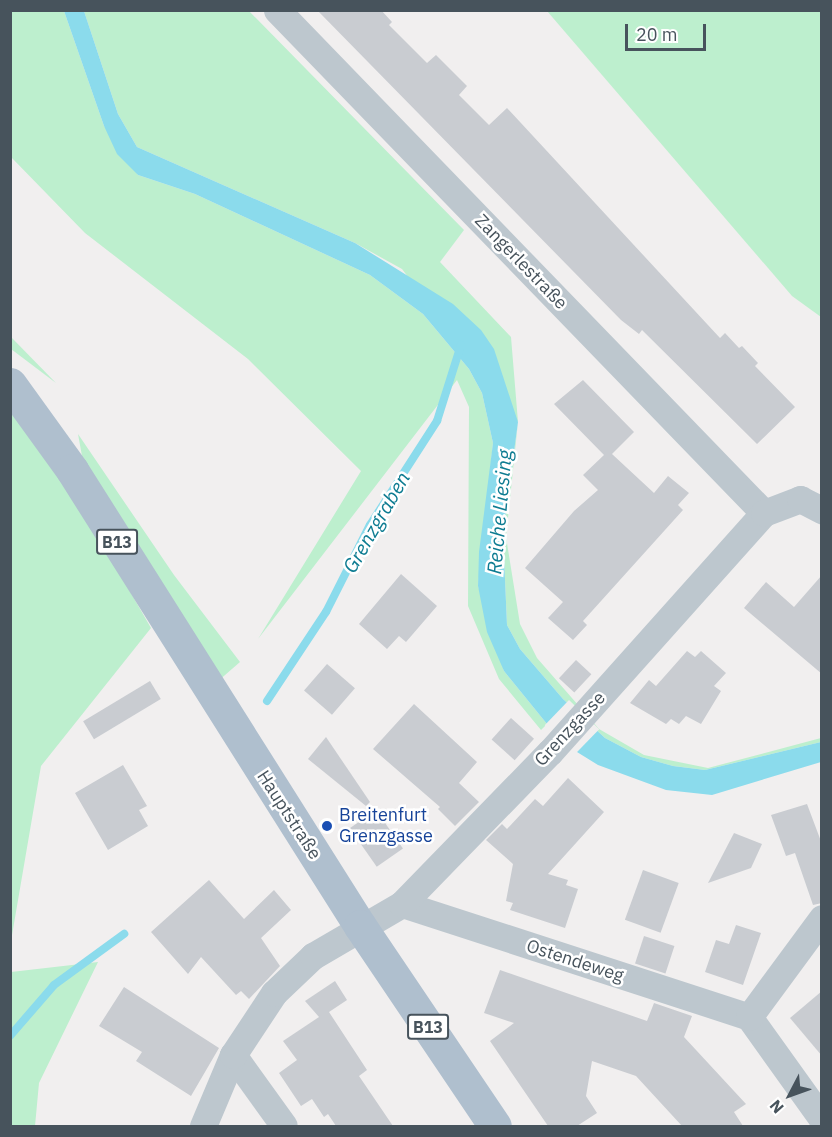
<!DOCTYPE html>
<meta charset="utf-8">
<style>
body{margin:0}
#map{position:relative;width:832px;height:1137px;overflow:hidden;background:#f1efef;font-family:"IBM Plex Sans",sans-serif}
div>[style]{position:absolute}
.green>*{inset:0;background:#bdefce}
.water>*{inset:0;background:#8bdbec}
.pier>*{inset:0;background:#f1efef;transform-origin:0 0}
.stream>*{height:8px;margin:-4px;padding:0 4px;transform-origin:4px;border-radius:4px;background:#8bdbec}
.building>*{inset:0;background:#c9ccd1;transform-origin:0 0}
.minor>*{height:27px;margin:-13.5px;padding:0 13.5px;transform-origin:13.5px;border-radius:13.5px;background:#bdc7ce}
.primary>*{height:33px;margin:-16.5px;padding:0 16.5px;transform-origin:16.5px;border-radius:16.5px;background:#afbfce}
.dots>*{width:16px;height:16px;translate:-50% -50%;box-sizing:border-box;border:3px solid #fff;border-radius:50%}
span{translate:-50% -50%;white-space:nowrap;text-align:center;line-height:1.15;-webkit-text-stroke:5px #fff;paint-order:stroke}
.shield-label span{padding:2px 4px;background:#fff;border:2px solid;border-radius:4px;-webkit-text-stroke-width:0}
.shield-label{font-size:16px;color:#47535c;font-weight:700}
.street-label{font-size:18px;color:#47535c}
.transit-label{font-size:18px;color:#164399}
.left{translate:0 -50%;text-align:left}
.water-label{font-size:20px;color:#0e7c92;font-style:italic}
.frame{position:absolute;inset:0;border:12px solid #47535c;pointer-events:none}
.north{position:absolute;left:760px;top:1065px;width:60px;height:60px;-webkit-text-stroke:4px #fff;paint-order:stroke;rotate:229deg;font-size:16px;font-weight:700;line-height:24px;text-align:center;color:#47535c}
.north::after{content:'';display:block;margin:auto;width:21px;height:27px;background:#47535c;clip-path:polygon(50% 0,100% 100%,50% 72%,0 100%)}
.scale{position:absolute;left:625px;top:24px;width:81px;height:27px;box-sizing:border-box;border:3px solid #47535c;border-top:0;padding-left:8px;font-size:18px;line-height:21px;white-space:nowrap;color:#47535c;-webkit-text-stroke:4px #fff;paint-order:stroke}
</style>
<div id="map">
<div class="green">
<div style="clip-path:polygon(10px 11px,64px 11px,104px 126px,138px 175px,195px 194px,370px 275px,423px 314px,469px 369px,482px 393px,493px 443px,478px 586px,504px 671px,547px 724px,541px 730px,499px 679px,468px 606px,469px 407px,457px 380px,258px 639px,361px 471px,248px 359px,85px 233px,11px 157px)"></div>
<div style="clip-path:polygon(84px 11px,249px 11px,464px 230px,440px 262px,511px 337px,518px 422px,506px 537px,520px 624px,537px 658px,599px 729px,644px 755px,708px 768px,821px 738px,821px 742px,705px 770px,673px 766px,641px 757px,605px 738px,563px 699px,520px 649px,507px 625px,503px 533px,518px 422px,402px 269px,355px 243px,137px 147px,118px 114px)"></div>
<div style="clip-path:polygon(547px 11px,821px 11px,821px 317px,792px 296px)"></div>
<div style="clip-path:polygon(11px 337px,56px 383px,11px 349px)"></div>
<div style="clip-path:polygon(11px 404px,101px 541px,151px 628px,41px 766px,11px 941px)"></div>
<div style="clip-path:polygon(78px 434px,174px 575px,240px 662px,217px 682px,84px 467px)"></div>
<div style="clip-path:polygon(98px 962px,39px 1083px,35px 1126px,11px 1126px,11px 972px)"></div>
</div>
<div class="water">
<div style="clip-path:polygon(64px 11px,84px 11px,118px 114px,137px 147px,355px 243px,453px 304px,481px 330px,494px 349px,518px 422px,503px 533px,507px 625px,520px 649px,563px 699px,605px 738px,641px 757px,673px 766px,705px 770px,821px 742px,821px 762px,712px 795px,666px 790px,598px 765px,577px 752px,547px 724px,504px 671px,487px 632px,478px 586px,479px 552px,493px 443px,482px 393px,469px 369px,423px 314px,370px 275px,195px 194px,138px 175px,117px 154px,104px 126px)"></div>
</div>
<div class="pier">
<div style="left:569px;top:700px;width:42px;height:35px;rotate:44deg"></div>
</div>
<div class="stream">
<div style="left:267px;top:701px;width:107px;rotate:-56.5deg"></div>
<div style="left:326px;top:612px;width:97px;rotate:-63.2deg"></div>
<div style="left:370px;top:525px;width:124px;rotate:-57.2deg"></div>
<div style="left:437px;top:421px;width:80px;rotate:-72.5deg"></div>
<div style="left:10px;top:1036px;width:67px;rotate:-49.2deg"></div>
<div style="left:54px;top:985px;width:87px;rotate:-36.1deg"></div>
</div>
<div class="building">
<div style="clip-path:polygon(317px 10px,381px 10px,392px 22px,389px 25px,427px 63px,436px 55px,467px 86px,459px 95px,489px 125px,507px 108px,720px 338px,725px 333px,739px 348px,742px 346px,758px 363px,755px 366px,795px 407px,757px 444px,642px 330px,639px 334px,621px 320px)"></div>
<div style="clip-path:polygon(583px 380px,634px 432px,612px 454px,654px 493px,668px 476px,689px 493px,678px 505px,683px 510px,583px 621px,587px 625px,573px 640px,548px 618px,563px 602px,525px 568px,574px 511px,598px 490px,583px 475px,604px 455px,554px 404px)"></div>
<div style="clip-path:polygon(401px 574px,437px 606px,406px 642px,399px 636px,387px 649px,359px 624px)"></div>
<div style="clip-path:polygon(822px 575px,822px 674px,744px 608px,766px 582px,794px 607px)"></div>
<div style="clip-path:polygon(687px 651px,695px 657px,701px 651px,726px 673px,714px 686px,721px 691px,701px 724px,686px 716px,679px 724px,671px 719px,666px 724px,630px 703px,649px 680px,656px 686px)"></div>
<div style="left:576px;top:660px;width:21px;height:25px;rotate:43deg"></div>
<div style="left:327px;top:664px;width:37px;height:35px;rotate:41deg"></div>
<div style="left:150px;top:681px;width:21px;height:78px;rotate:59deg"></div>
<div style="clip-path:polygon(414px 704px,477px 762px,459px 783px,479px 802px,455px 826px,438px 809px,440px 807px,373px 749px)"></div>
<div style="left:511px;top:718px;width:31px;height:29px;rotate:42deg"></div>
<div style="clip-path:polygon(326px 737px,370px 802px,366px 806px,308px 759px)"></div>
<div style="clip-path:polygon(123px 765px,147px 806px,139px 810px,148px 826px,108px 850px,75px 793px)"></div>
<div style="clip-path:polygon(568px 778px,604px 812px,548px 874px,568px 880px,566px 885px,578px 889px,565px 928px,510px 910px,513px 903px,506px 901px,513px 864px,486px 840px,502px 824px,507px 829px,535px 799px,543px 806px)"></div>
<div style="clip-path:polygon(807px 804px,822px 844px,822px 903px,813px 905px,795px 853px,786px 856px,771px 815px)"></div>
<div style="left:376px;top:810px;width:47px;height:32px;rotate:55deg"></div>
<div style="clip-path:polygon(734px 833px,762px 844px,751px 868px,708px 883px)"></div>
<div style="left:643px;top:870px;width:38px;height:53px;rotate:20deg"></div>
<div style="clip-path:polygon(209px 880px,244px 919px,274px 890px,291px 910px,261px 938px,280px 966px,249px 999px,241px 991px,236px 995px,201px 957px,188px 974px,151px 932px)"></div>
<div style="clip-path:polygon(736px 925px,761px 933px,743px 985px,705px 972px,716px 940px,729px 944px)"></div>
<div style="left:644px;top:936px;width:32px;height:29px;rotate:18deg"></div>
<div style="clip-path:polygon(500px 970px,647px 1021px,654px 1003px,692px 1016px,684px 1037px,746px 1104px,734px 1112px,743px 1126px,682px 1126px,636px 1076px,592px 1061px,586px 1096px,597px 1113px,577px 1126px,548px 1126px,490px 1041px,514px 1023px,484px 1013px)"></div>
<div style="clip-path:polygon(335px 981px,347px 1000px,329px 1012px,367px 1070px,359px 1076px,393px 1126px,336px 1126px,328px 1114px,324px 1117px,312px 1099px,301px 1106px,279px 1073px,297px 1060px,283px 1041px,319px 1017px,305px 1001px)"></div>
<div style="clip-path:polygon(124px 987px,219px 1048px,191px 1096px,136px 1061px,142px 1052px,99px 1026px)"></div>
<div style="clip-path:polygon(822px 991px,822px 1056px,790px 1018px)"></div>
</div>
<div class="minor">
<div style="left:277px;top:10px;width:700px;rotate:45.93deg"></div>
<div style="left:402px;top:904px;width:365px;rotate:18deg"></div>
<div style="left:749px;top:1017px;width:125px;rotate:54.4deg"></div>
<div style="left:749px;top:1017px;width:123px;rotate:-53.6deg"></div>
<div style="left:233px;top:1055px;width:87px;rotate:54.3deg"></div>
<div style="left:203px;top:1126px;width:77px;rotate:-67.1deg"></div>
<div style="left:233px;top:1055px;width:74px;rotate:-56.5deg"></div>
<div style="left:274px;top:993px;width:54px;rotate:-43.5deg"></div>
<div style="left:313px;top:956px;width:103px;rotate:-30.3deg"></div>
<div style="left:402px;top:904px;width:212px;rotate:-45.8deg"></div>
<div style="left:550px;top:752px;width:321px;rotate:-48.2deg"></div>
<div style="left:764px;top:513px;width:39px;rotate:-21deg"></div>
<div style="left:800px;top:499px;width:25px;rotate:27deg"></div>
</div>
<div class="primary">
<div style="left:10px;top:384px;width:106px;rotate:54.2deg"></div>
<div style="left:72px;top:470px;width:539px;rotate:57.72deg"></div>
<div style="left:360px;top:926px;width:241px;rotate:56deg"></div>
</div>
<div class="dots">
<div style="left:327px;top:826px;background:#1a4fb4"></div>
</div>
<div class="shield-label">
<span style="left:117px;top:542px">B13</span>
<span style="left:428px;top:1027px">B13</span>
</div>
<div class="street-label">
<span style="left:521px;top:262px;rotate:46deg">Zangerlestraße</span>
<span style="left:570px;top:729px;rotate:-47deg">Grenzgasse</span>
<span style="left:289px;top:815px;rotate:57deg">Hauptstraße</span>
<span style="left:575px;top:961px;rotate:18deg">Ostendeweg</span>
</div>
<div class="transit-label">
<span class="left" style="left:339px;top:826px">Breitenfurt<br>Grenzgasse</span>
</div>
<div class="water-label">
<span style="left:499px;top:512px;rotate:-85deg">Reiche Liesing</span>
<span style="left:376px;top:522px;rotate:-60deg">Grenzgraben</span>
</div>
<div class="frame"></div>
<div class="north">N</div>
<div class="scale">20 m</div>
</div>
